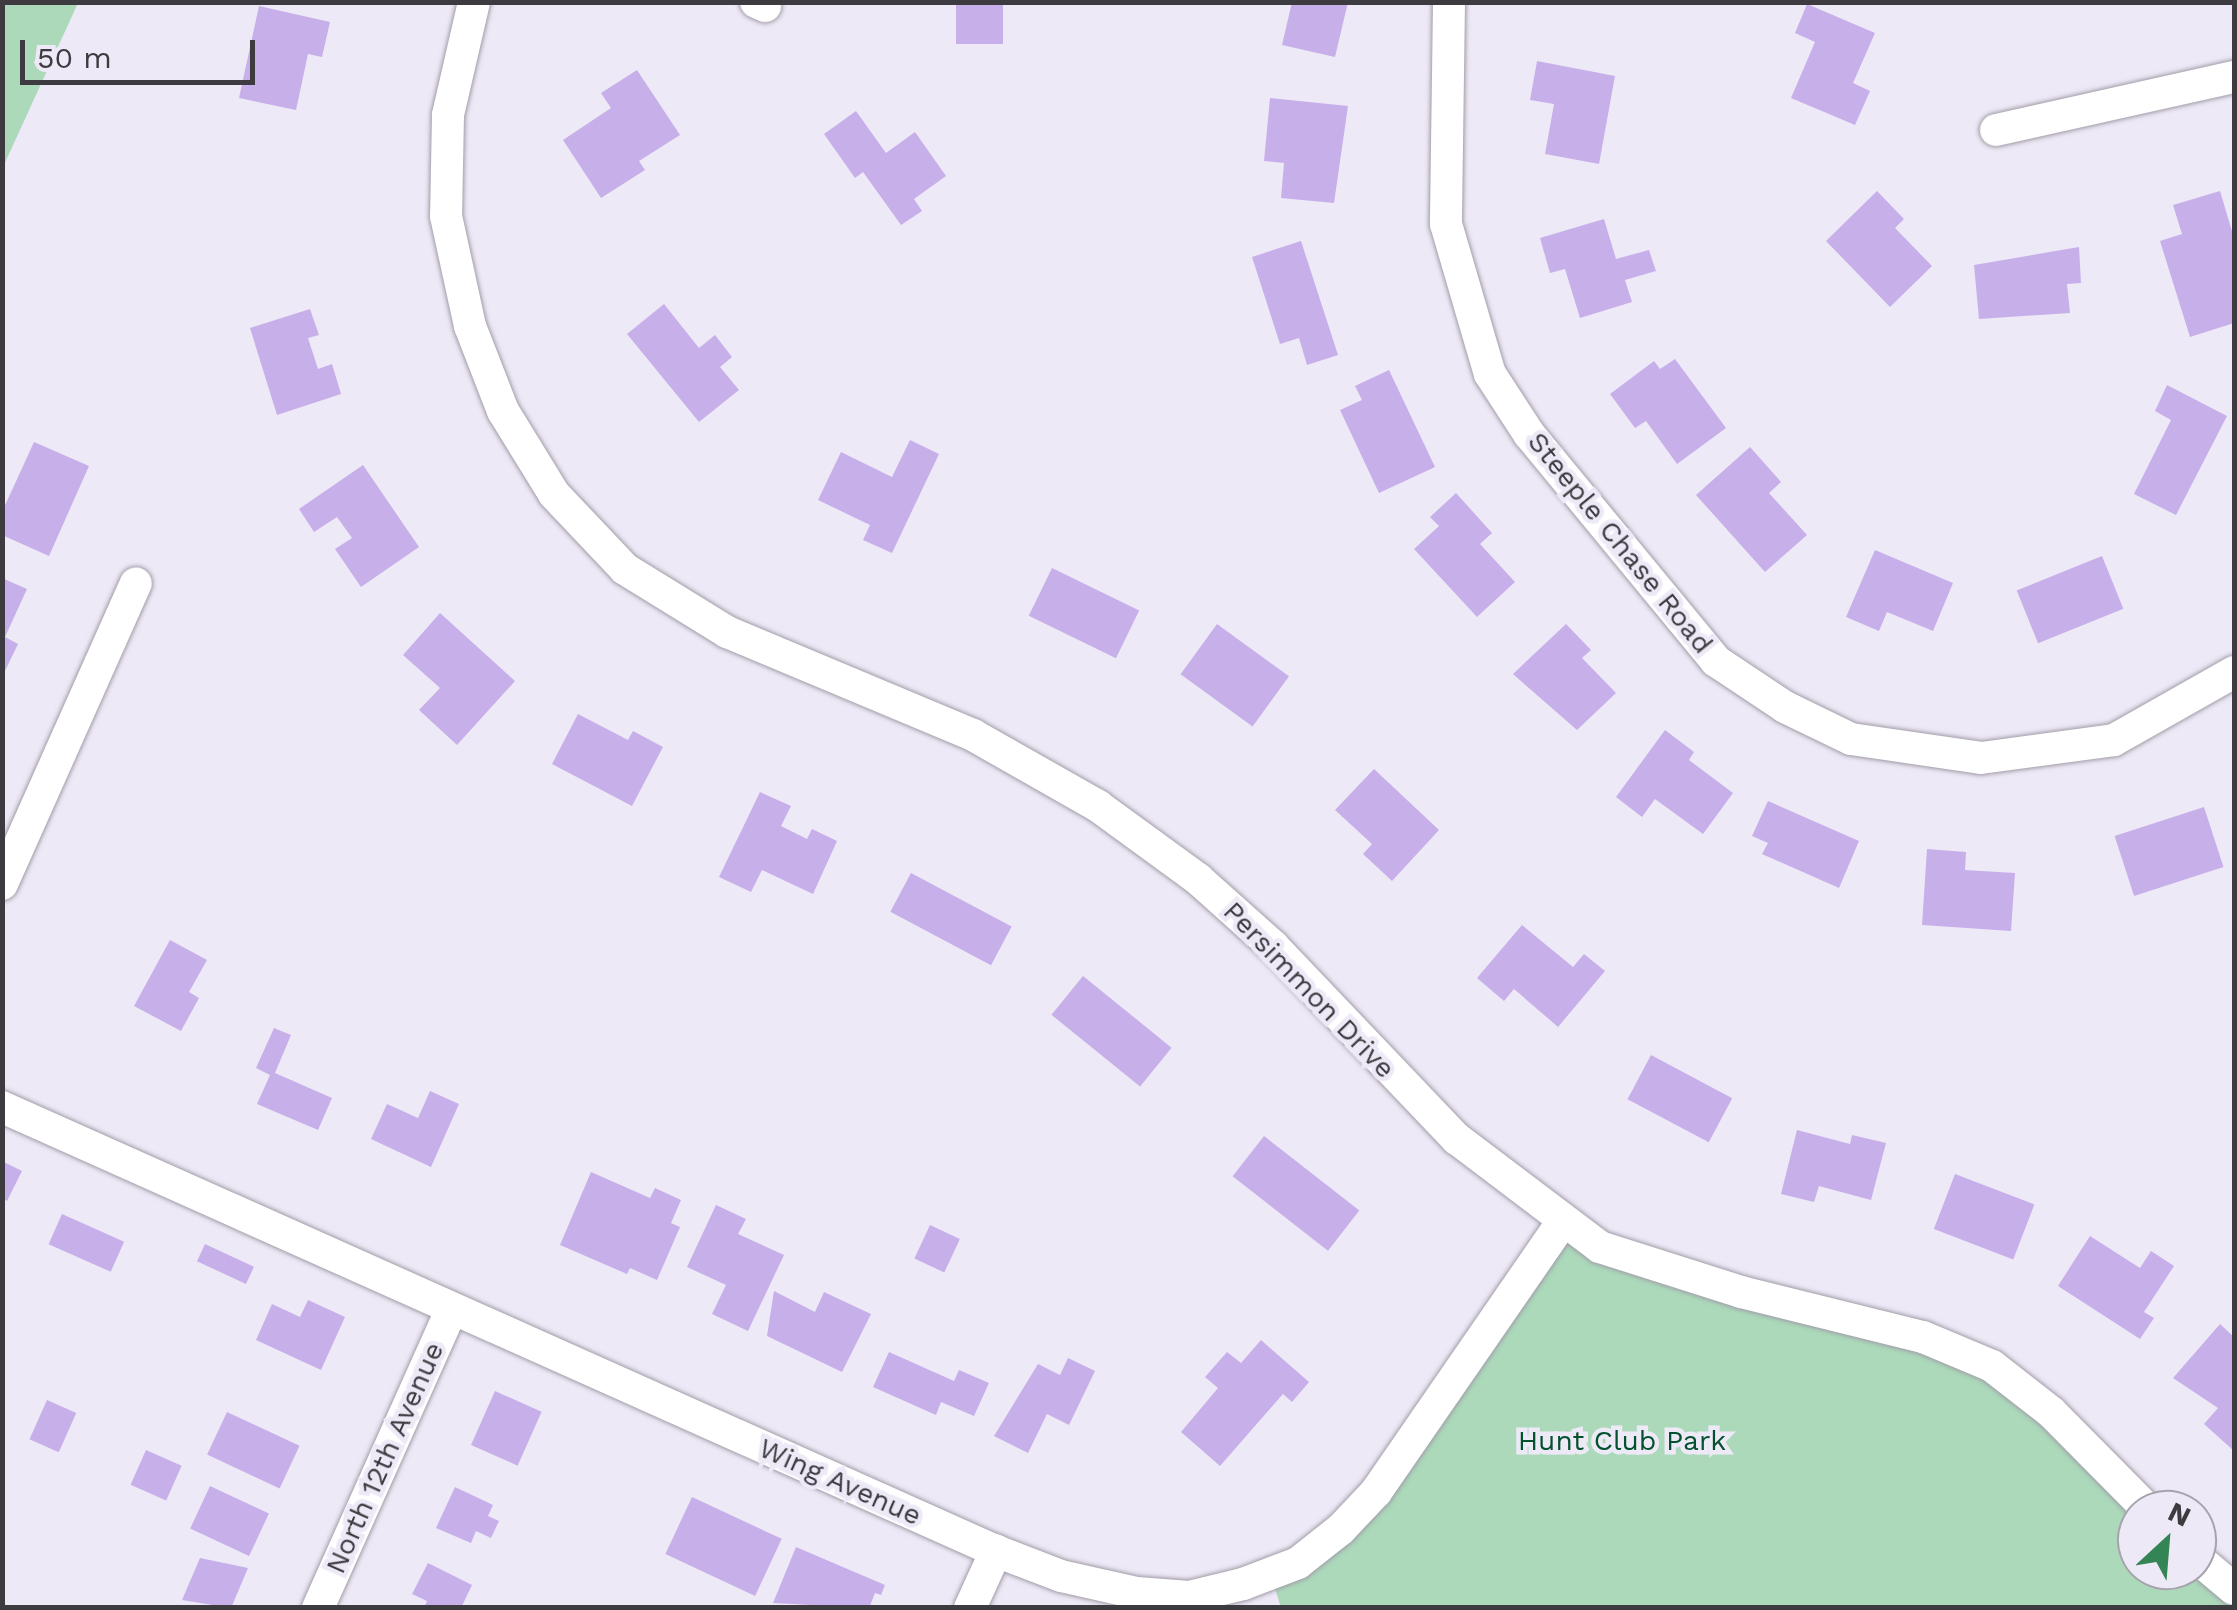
<!DOCTYPE html>
<style>
body{margin:0}
#map{position:relative;width:2237px;height:1610px;overflow:hidden;background:#eee9f6;font-family:"Work Sans",sans-serif}
div>[style]{position:absolute}
.green>*{inset:0;background:#abd9ba}
.building>*{inset:0;background:#c7afea;transform-origin:0 0}
.roads{filter:drop-shadow(0 0 2px #a29da9) drop-shadow(0 0 2px #a29da9)}
.street>*{height:32px;margin:-16px;padding:0 16px;transform-origin:16px;border-radius:16px;background:#fff}
span{translate:-50% -50%;white-space:nowrap;text-align:center;line-height:1.15;-webkit-text-stroke:9px #eee9f6;paint-order:stroke}
.street-label{font-size:28px;color:#3d3b40}
.park-label{font-size:28px;color:#03512d}
.frame{position:absolute;inset:0;border:5px solid #3d3b40;pointer-events:none}
.north{position:absolute;left:2117px;top:1490px;width:100px;height:100px;box-sizing:border-box;background:#eee9f6;border:2px solid #a7a3ad;border-radius:50%;rotate:26deg;font-size:28px;font-weight:700;line-height:40px;text-align:center;color:#3d3b40}
.north::after{content:'';display:block;margin:auto;width:35px;height:45px;background:#338556;clip-path:polygon(50% 0,100% 100%,50% 72%,0 100%)}
.scale{position:absolute;left:20px;top:40px;width:235px;height:45px;box-sizing:border-box;border:5px solid #3d3b40;border-top:0;padding-left:12px;font-size:30px;line-height:35px;white-space:nowrap;color:#3d3b40;-webkit-text-stroke:8px #eee9f6;paint-order:stroke}
</style>
<div id="map">
<div class="green">
<div style="clip-path:polygon(3px 2px,78px 3px,3px 167px,2px 3px)"></div>
<div style="clip-path:polygon(1561px 1242px,1600px 1247px,1907px 1343px,1990px 1377px,2137px 1511px,2137px 1570px,2197px 1570px,2234px 1607px,1281px 1608px,1275px 1588px,1335px 1552px)"></div>
</div>
<div class="building">
<div style="left:956px;top:2px;width:47px;height:42px"></div>
<div style="clip-path:polygon(1292px 2px,1348px 2px,1335px 57px,1282px 45px)"></div>
<div style="clip-path:polygon(1807px 4px,1875px 33px,1853px 83px,1870px 91px,1855px 125px,1791px 98px,1815px 42px,1795px 33px)"></div>
<div style="clip-path:polygon(259px 6px,330px 22px,322px 57px,308px 54px,296px 110px,239px 98px)"></div>
<div style="clip-path:polygon(1537px 61px,1615px 76px,1599px 164px,1545px 154px,1554px 104px,1530px 100px)"></div>
<div style="clip-path:polygon(637px 70px,680px 135px,639px 161px,645px 170px,601px 198px,563px 140px,611px 108px,601px 93px)"></div>
<div style="clip-path:polygon(1270px 98px,1348px 106px,1334px 203px,1281px 198px,1284px 163px,1264px 161px)"></div>
<div style="clip-path:polygon(856px 111px,886px 153px,915px 132px,946px 176px,914px 199px,922px 211px,901px 225px,863px 172px,855px 178px,824px 134px)"></div>
<div style="clip-path:polygon(1877px 191px,1904px 219px,1895px 228px,1932px 266px,1890px 307px,1826px 241px)"></div>
<div style="clip-path:polygon(2220px 191px,2234px 238px,2234px 323px,2190px 337px,2160px 241px,2182px 234px,2173px 205px)"></div>
<div style="clip-path:polygon(1604px 219px,1616px 259px,1649px 250px,1656px 271px,1625px 280px,1632px 302px,1580px 318px,1565px 269px,1550px 273px,1540px 238px)"></div>
<div style="clip-path:polygon(1301px 241px,1338px 355px,1307px 365px,1299px 338px,1280px 344px,1252px 257px)"></div>
<div style="clip-path:polygon(2079px 247px,2081px 283px,2067px 284px,2070px 313px,1979px 319px,1974px 265px)"></div>
<div style="clip-path:polygon(664px 304px,699px 348px,715px 335px,732px 357px,720px 367px,739px 390px,699px 422px,627px 334px)"></div>
<div style="clip-path:polygon(310px 309px,319px 335px,308px 338px,318px 369px,332px 364px,341px 394px,277px 415px,250px 328px)"></div>
<div style="clip-path:polygon(1675px 359px,1726px 428px,1677px 464px,1646px 421px,1635px 428px,1610px 394px,1654px 361px,1660px 369px)"></div>
<div style="clip-path:polygon(1389px 370px,1435px 467px,1379px 493px,1340px 410px,1362px 400px,1355px 386px)"></div>
<div style="clip-path:polygon(2167px 385px,2227px 416px,2176px 515px,2134px 494px,2171px 420px,2155px 411px)"></div>
<div style="clip-path:polygon(910px 440px,939px 454px,892px 553px,863px 540px,870px 525px,818px 500px,841px 452px,892px 477px)"></div>
<div style="clip-path:polygon(34px 442px,89px 466px,49px 556px,2px 535px,2px 512px)"></div>
<div style="clip-path:polygon(1750px 447px,1781px 482px,1769px 493px,1807px 535px,1765px 572px,1696px 495px)"></div>
<div style="clip-path:polygon(363px 465px,419px 547px,361px 587px,335px 549px,352px 538px,337px 517px,314px 532px,299px 509px)"></div>
<div style="clip-path:polygon(1456px 493px,1492px 533px,1480px 544px,1515px 582px,1477px 617px,1414px 549px,1439px 526px,1430px 517px)"></div>
<div style="clip-path:polygon(1875px 550px,1953px 583px,1933px 631px,1887px 612px,1879px 631px,1846px 617px)"></div>
<div style="left:2102px;top:556px;width:57px;height:92px;rotate:68deg"></div>
<div style="left:1052px;top:568px;width:97px;height:53px;rotate:26deg"></div>
<div style="clip-path:polygon(2px 578px,27px 589px,5px 637px,18px 644px,2px 677px)"></div>
<div style="clip-path:polygon(440px 613px,515px 681px,457px 745px,419px 710px,440px 688px,403px 655px)"></div>
<div style="left:1217px;top:624px;width:89px;height:62px;rotate:36deg"></div>
<div style="clip-path:polygon(1566px 624px,1591px 650px,1582px 658px,1616px 693px,1577px 730px,1513px 674px)"></div>
<div style="clip-path:polygon(578px 714px,628px 740px,633px 731px,663px 747px,632px 806px,552px 764px)"></div>
<div style="clip-path:polygon(1665px 730px,1694px 752px,1689px 760px,1733px 793px,1703px 834px,1655px 799px,1642px 817px,1616px 797px)"></div>
<div style="clip-path:polygon(1374px 769px,1439px 830px,1392px 881px,1363px 854px,1372px 844px,1335px 810px)"></div>
<div style="clip-path:polygon(760px 792px,791px 806px,781px 826px,807px 839px,812px 829px,837px 841px,813px 894px,762px 870px,751px 892px,719px 877px)"></div>
<div style="clip-path:polygon(1768px 801px,1859px 841px,1839px 888px,1762px 854px,1768px 843px,1752px 836px)"></div>
<div style="left:2204px;top:807px;width:63px;height:94px;rotate:72deg"></div>
<div style="clip-path:polygon(1927px 849px,1966px 852px,1965px 870px,2015px 873px,2011px 931px,1922px 925px)"></div>
<div style="left:911px;top:873px;width:114px;height:44px;rotate:28deg"></div>
<div style="clip-path:polygon(1522px 925px,1573px 967px,1584px 954px,1605px 971px,1558px 1027px,1514px 989px,1504px 1001px,1477px 978px)"></div>
<div style="clip-path:polygon(170px 940px,207px 960px,189px 992px,199px 998px,181px 1031px,134px 1006px)"></div>
<div style="left:1083px;top:976px;width:114px;height:50px;rotate:39deg"></div>
<div style="clip-path:polygon(274px 1028px,291px 1035px,275px 1073px,332px 1098px,318px 1130px,257px 1104px,270px 1075px,256px 1068px)"></div>
<div style="left:1651px;top:1055px;width:92px;height:50px;rotate:28deg"></div>
<div style="clip-path:polygon(430px 1091px,459px 1104px,431px 1167px,371px 1139px,387px 1104px,418px 1118px)"></div>
<div style="clip-path:polygon(1797px 1130px,1850px 1144px,1852px 1135px,1886px 1143px,1871px 1200px,1819px 1186px,1814px 1202px,1781px 1194px)"></div>
<div style="left:1264px;top:1136px;width:121px;height:51px;rotate:38deg"></div>
<div style="clip-path:polygon(2px 1161px,22px 1171px,7px 1201px,2px 1198px)"></div>
<div style="clip-path:polygon(591px 1172px,650px 1198px,655px 1188px,681px 1200px,671px 1223px,680px 1227px,657px 1280px,630px 1268px,627px 1274px,560px 1245px)"></div>
<div style="left:1955px;top:1174px;width:85px;height:59px;rotate:21deg"></div>
<div style="clip-path:polygon(716px 1205px,746px 1219px,738px 1234px,784px 1255px,748px 1331px,712px 1314px,726px 1285px,687px 1267px)"></div>
<div style="left:62px;top:1214px;width:68px;height:33px;rotate:24deg"></div>
<div style="left:930px;top:1225px;width:33px;height:37px;rotate:25deg"></div>
<div style="clip-path:polygon(2090px 1236px,2140px 1268px,2151px 1251px,2174px 1266px,2144px 1312px,2154px 1318px,2140px 1339px,2058px 1286px)"></div>
<div style="left:205px;top:1244px;width:54px;height:19px;rotate:25deg"></div>
<div style="clip-path:polygon(774px 1291px,815px 1312px,824px 1292px,871px 1314px,842px 1372px,767px 1336px)"></div>
<div style="clip-path:polygon(308px 1300px,345px 1317px,321px 1370px,256px 1340px,272px 1304px,300px 1317px)"></div>
<div style="clip-path:polygon(2220px 1324px,2234px 1337px,2234px 1451px,2204px 1424px,2218px 1408px,2173px 1378px)"></div>
<div style="clip-path:polygon(1261px 1340px,1309px 1382px,1292px 1402px,1283px 1394px,1220px 1466px,1181px 1432px,1218px 1388px,1205px 1377px,1227px 1352px,1241px 1363px)"></div>
<div style="clip-path:polygon(889px 1352px,954px 1381px,959px 1370px,989px 1383px,974px 1416px,941px 1402px,936px 1415px,873px 1387px)"></div>
<div style="clip-path:polygon(1068px 1358px,1095px 1371px,1069px 1425px,1047px 1414px,1028px 1453px,994px 1436px,1038px 1364px,1060px 1375px)"></div>
<div style="left:495px;top:1391px;width:51px;height:59px;rotate:24deg"></div>
<div style="left:47px;top:1400px;width:32px;height:43px;rotate:24deg"></div>
<div style="left:227px;top:1412px;width:80px;height:47px;rotate:25deg"></div>
<div style="left:146px;top:1450px;width:39px;height:38px;rotate:24deg"></div>
<div style="left:210px;top:1486px;width:65px;height:47px;rotate:25deg"></div>
<div style="clip-path:polygon(455px 1487px,493px 1505px,488px 1516px,499px 1521px,491px 1538px,476px 1531px,471px 1543px,436px 1528px)"></div>
<div style="left:692px;top:1497px;width:99px;height:63px;rotate:25deg"></div>
<div style="clip-path:polygon(796px 1547px,885px 1585px,881px 1595px,875px 1593px,869px 1608px,773px 1603px)"></div>
<div style="clip-path:polygon(200px 1558px,248px 1568px,231px 1608px,182px 1600px)"></div>
<div style="clip-path:polygon(428px 1563px,472px 1585px,461px 1608px,424px 1608px,427px 1601px,412px 1594px)"></div>
</div>
<div class="roads">
<div class="street">
<div style="left:474px;top:2px;width:116px;rotate:103deg"></div>
<div style="left:448px;top:115px;width:101px;rotate:91.1deg"></div>
<div style="left:446px;top:216px;width:113px;rotate:77.7deg"></div>
<div style="left:470px;top:326px;width:91px;rotate:68.8deg"></div>
<div style="left:503px;top:411px;width:97px;rotate:58.4deg"></div>
<div style="left:554px;top:494px;width:103px;rotate:46.6deg"></div>
<div style="left:625px;top:569px;width:120px;rotate:31.7deg"></div>
<div style="left:727px;top:632px;width:267px;rotate:22.7deg"></div>
<div style="left:973px;top:735px;width:144px;rotate:29.6deg"></div>
<div style="left:1098px;top:806px;width:124px;rotate:36.1deg"></div>
<div style="left:1198px;top:879px;width:101px;rotate:41.8deg"></div>
<div style="left:1273px;top:946px;width:267px;rotate:46.4deg"></div>
<div style="left:1457px;top:1139px;width:179px;rotate:37.1deg"></div>
<div style="left:1600px;top:1247px;width:148px;rotate:17.7deg"></div>
<div style="left:1741px;top:1292px;width:187px;rotate:13.9deg"></div>
<div style="left:1923px;top:1337px;width:75px;rotate:22.8deg"></div>
<div style="left:1992px;top:1366px;width:75px;rotate:37.9deg"></div>
<div style="left:2051px;top:1412px;width:138px;rotate:45.3deg"></div>
<div style="left:756px;top:2px;width:10px;rotate:24deg"></div>
<div style="left:1449px;top:2px;width:222px;rotate:90.8deg"></div>
<div style="left:1446px;top:224px;width:156px;rotate:73.7deg"></div>
<div style="left:1490px;top:374px;width:72px;rotate:57deg"></div>
<div style="left:1529px;top:434px;width:294px;rotate:50.5deg"></div>
<div style="left:1716px;top:661px;width:83px;rotate:33.7deg"></div>
<div style="left:1785px;top:707px;width:73px;rotate:25.9deg"></div>
<div style="left:1851px;top:739px;width:131px;rotate:8.3deg"></div>
<div style="left:1981px;top:758px;width:134px;rotate:-7.7deg"></div>
<div style="left:2114px;top:740px;width:138px;rotate:-29.5deg"></div>
<div style="left:1996px;top:130px;width:244px;rotate:-12.6deg"></div>
<div style="left:2px;top:884px;width:329px;rotate:-66deg"></div>
<div style="left:2px;top:1107px;width:1089px;rotate:24.07deg"></div>
<div style="left:996px;top:1551px;width:70px;rotate:21deg"></div>
<div style="left:1061px;top:1576px;width:78px;rotate:12.6deg"></div>
<div style="left:1137px;top:1593px;width:52px;rotate:4.4deg"></div>
<div style="left:1189px;top:1597px;width:56px;rotate:-13.5deg"></div>
<div style="left:1243px;top:1584px;width:59px;rotate:-20.9deg"></div>
<div style="left:1298px;top:1563px;width:55px;rotate:-38.3deg"></div>
<div style="left:1341px;top:1529px;width:51px;rotate:-46.6deg"></div>
<div style="left:1376px;top:1492px;width:328px;rotate:-55.4deg"></div>
<div style="left:2197px;top:1558px;width:48px;rotate:40deg"></div>
<div style="left:318px;top:1608px;width:328px;rotate:-65.9deg"></div>
<div style="left:970px;top:1608px;width:63px;rotate:-65.5deg"></div>
</div>
</div>
<div class="street-label">
<span style="left:1620px;top:543px;rotate:51deg">Steeple Chase Road</span>
<span style="left:1309px;top:990px;rotate:46deg">Persimmon Drive</span>
<span style="left:385px;top:1458px;rotate:-66deg">North 12th Avenue</span>
<span style="left:840px;top:1482px;rotate:24deg">Wing Avenue</span>
</div>
<div class="park-label">
<span style="left:1622px;top:1441px">Hunt Club Park</span>
</div>
<div class="frame"></div>
<div class="north">N</div>
<div class="scale">50 m</div>
</div>
